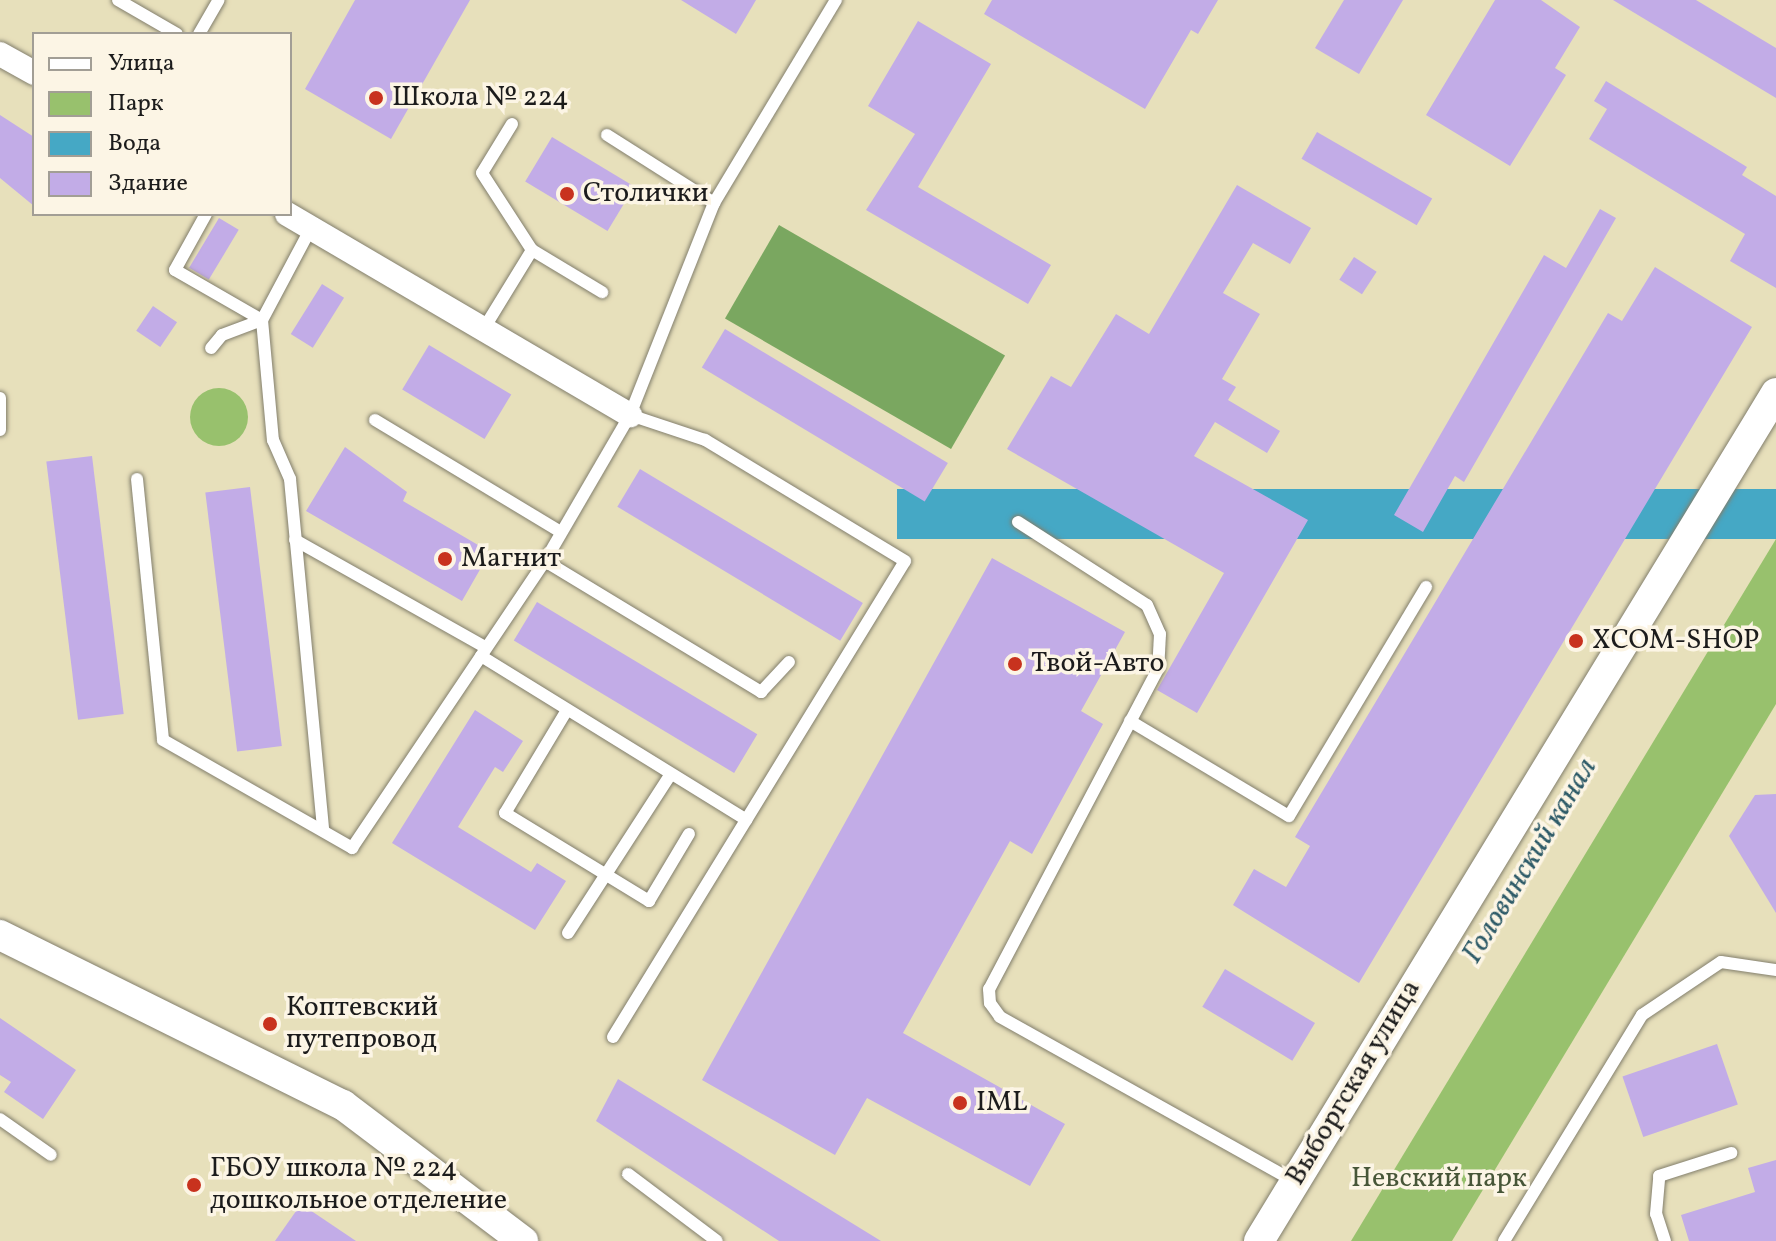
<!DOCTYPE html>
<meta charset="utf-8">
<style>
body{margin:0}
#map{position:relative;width:1776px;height:1241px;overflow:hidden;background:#e7e0bb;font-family:Vollkorn,serif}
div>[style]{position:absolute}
.green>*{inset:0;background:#98c16d}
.round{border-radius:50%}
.forest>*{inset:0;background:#7aa760;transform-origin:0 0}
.water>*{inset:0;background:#45a8c5;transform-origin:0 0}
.building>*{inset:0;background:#c2ace7;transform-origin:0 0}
.roads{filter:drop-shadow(0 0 2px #827e6c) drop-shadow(0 0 2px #827e6c)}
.service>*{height:12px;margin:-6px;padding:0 6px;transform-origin:6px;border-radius:6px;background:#fff}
.minor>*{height:24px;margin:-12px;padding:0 12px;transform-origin:12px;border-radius:12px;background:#fff}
.tertiary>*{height:30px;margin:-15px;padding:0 15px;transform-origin:15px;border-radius:15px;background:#fff}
.dots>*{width:22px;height:22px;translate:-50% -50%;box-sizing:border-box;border:4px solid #fcf5e5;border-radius:50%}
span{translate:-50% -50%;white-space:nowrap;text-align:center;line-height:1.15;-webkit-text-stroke:7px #fcf5e5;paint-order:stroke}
.poi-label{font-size:28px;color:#1c1c1c}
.left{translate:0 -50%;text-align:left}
.street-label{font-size:28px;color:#1c1c1c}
.park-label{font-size:28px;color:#475638}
.water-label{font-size:30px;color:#2e5b68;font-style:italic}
.legend{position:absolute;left:32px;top:32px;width:260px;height:184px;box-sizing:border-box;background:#fcf5e5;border:2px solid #a29e95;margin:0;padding:10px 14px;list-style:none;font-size:24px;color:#1c1c1c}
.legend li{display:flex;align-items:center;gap:16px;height:40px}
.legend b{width:40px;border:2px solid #a29e95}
</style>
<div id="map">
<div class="green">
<div class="round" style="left:190px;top:388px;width:58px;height:58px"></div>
<div style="clip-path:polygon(1776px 539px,1776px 704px,1452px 1241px,1351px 1241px)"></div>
</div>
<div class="forest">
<div style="left:779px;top:225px;width:261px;height:108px;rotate:30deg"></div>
</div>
<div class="water">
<div style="left:1776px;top:489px;width:50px;height:879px;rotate:90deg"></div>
</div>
<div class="building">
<div style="clip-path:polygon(355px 0,470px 0,391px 139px,305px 89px)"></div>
<div style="clip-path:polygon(681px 0,756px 0,736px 34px)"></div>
<div style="clip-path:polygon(992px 0,1218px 0,1198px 34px,1191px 30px,1145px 109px,984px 14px)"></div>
<div style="clip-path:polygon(1344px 0,1403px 0,1359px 74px,1315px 48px)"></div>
<div style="clip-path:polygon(1495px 0,1541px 0,1580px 27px,1555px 68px,1566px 75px,1510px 166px,1426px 115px)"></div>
<div style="clip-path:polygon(1613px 0,1696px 0,1776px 48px,1776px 98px)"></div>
<div style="clip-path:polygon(918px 21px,991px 64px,918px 187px,1051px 265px,1028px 304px,866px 210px,915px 134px,868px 106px)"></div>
<div style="clip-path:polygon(1606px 81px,1747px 167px,1742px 175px,1776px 196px,1776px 288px,1730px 261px,1745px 234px,1589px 139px,1607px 109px,1594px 101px)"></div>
<div style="clip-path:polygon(0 115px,34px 137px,34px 206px,0 178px)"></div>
<div style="left:1317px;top:132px;width:133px;height:31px;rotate:30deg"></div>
<div style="left:552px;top:137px;width:96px;height:52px;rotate:31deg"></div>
<div style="clip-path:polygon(1237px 185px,1311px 228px,1290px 264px,1253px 243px,1223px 293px,1260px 314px,1222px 379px,1236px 387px,1228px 400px,1280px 431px,1267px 453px,1215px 422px,1194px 456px,1308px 520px,1197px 713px,1157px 690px,1224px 573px,1007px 449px,1051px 376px,1071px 387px,1116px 314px,1149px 334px)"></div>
<div style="clip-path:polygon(1600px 209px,1616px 218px,1464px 482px,1455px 476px,1423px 532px,1394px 515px,1544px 255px,1566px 268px)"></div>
<div style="left:219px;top:218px;width:23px;height:58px;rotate:31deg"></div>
<div style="left:1354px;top:257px;width:27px;height:27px;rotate:33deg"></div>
<div style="clip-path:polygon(1655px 267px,1752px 327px,1359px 983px,1233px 905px,1254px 869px,1286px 887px,1310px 846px,1295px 837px,1608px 313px,1622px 321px)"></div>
<div style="left:322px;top:284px;width:26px;height:59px;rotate:32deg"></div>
<div style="left:153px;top:306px;width:29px;height:30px;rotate:34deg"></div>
<div style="left:725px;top:329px;width:260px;height:45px;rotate:31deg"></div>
<div style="left:429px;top:345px;width:96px;height:52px;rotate:31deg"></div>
<div style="clip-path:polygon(345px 447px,407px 492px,403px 501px,490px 552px,462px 601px,306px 511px)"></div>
<div style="left:92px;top:456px;width:260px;height:46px;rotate:83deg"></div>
<div style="left:640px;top:469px;width:260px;height:44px;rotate:31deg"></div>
<div style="left:250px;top:487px;width:261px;height:45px;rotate:83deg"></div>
<div style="clip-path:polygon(992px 558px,1125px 632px,1081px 711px,1103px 724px,1032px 854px,1010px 841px,903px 1033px,1065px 1124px,1030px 1186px,867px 1098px,835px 1155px,702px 1080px)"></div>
<div style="left:537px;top:602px;width:257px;height:45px;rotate:31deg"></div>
<div style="clip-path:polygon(475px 710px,523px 741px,503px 772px,495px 767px,458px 827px,531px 872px,537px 863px,566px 881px,535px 930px,392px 843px)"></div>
<div style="clip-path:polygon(1776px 794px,1776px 913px,1729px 836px,1755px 795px)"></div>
<div style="left:1225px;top:969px;width:105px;height:44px;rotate:31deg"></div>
<div style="clip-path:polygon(0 1018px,76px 1070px,43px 1119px,4px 1092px,11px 1082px,0 1075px)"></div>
<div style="left:1717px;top:1044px;width:64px;height:100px;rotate:71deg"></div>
<div style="clip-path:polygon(618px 1079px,881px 1241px,779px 1241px,596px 1121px)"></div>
<div style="clip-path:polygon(1776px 1160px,1776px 1241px,1689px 1241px,1681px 1215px,1755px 1192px,1748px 1168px)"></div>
<div style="clip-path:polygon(301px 1204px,356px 1241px,275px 1241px)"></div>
</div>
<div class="roads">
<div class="service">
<div style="left:118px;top:0;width:68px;rotate:30deg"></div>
<div style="left:199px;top:34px;width:39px;rotate:-60deg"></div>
<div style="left:512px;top:124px;width:57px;rotate:121.5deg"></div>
<div style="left:482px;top:173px;width:92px;rotate:57deg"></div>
<div style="left:607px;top:135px;width:127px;rotate:32.4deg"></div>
<div style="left:206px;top:214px;width:64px;rotate:119deg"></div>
<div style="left:175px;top:270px;width:100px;rotate:29.9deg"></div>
<div style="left:262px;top:320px;width:43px;rotate:159.4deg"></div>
<div style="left:222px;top:335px;width:17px;rotate:130deg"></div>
<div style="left:311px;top:228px;width:104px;rotate:118deg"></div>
<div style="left:262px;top:320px;width:121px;rotate:84.8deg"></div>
<div style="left:273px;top:440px;width:43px;rotate:66.4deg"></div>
<div style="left:290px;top:479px;width:353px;rotate:84.6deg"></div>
<div style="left:483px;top:330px;width:94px;rotate:-58.5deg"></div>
<div style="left:532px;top:250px;width:82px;rotate:31deg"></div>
<div style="left:0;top:398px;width:32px;rotate:90deg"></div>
<div style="left:375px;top:420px;width:217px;rotate:31.1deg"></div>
<div style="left:137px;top:479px;width:262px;rotate:84.3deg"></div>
<div style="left:163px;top:740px;width:218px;rotate:29.7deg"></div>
<div style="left:352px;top:848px;width:346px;rotate:-56.1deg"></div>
<div style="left:545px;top:561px;width:169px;rotate:-59.8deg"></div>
<div style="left:630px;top:415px;width:228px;rotate:-68.4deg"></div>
<div style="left:714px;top:203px;width:237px;rotate:-59deg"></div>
<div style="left:1018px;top:522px;width:153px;rotate:32.8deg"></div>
<div style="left:1147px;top:605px;width:32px;rotate:66deg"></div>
<div style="left:1160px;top:634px;width:35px;rotate:93deg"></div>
<div style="left:1158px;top:669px;width:362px;rotate:117.8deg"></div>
<div style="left:989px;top:989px;width:14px;rotate:86deg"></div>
<div style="left:990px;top:1003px;width:17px;rotate:54deg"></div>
<div style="left:1000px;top:1017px;width:336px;rotate:29.2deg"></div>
<div style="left:295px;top:540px;width:218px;rotate:29.4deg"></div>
<div style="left:545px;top:561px;width:253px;rotate:31.2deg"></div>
<div style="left:761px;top:692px;width:41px;rotate:-47deg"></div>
<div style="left:481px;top:656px;width:312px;rotate:31.7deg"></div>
<div style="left:567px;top:710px;width:120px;rotate:121deg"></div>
<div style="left:505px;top:813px;width:169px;rotate:31.4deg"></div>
<div style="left:649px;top:901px;width:78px;rotate:-59.2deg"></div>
<div style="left:1130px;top:721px;width:185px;rotate:30.9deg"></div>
<div style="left:1289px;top:816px;width:267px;rotate:-59.1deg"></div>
<div style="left:568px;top:933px;width:189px;rotate:-57.1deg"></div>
<div style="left:613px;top:1037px;width:558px;rotate:-58.47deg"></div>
<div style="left:905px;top:561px;width:234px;rotate:-148.8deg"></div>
<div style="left:705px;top:440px;width:79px;rotate:-161.6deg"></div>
<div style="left:0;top:1119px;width:62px;rotate:35.2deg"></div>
<div style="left:628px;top:1174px;width:111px;rotate:37deg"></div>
<div style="left:1504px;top:1241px;width:265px;rotate:-58.6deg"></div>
<div style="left:1642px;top:1015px;width:95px;rotate:-33.9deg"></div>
<div style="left:1721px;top:962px;width:56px;rotate:8.3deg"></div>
<div style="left:1665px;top:1241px;width:28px;rotate:-108deg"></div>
<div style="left:1656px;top:1214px;width:38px;rotate:-85deg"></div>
<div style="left:1659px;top:1176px;width:76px;rotate:-17.7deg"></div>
</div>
<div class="minor">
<div style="left:0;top:54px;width:39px;rotate:29deg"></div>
<div style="left:287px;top:214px;width:398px;rotate:30.4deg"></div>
</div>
<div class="tertiary">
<div style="left:0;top:935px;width:383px;rotate:26.4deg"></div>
<div style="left:343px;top:1105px;width:226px;rotate:37.1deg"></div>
<div style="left:1259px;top:1241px;width:993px;rotate:-58.63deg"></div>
</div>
</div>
<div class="dots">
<div style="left:376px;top:98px;background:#c8321e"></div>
<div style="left:567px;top:194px;background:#c8321e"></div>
<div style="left:445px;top:559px;background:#c8321e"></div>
<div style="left:1576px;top:641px;background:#c8321e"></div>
<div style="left:1015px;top:664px;background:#c8321e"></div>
<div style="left:270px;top:1024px;background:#c8321e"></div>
<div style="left:960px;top:1103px;background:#c8321e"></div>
<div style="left:194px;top:1185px;background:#c8321e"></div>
</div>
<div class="poi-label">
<span class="left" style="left:392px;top:98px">Школа № 224</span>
<span class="left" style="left:583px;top:194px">Столички</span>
<span class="left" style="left:461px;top:559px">Магнит</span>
<span class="left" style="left:1592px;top:641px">XCOM-SHOP</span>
<span class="left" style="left:1031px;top:664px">Твой-Авто</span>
<span class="left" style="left:286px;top:1024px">Коптевский<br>путепровод</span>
<span class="left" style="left:976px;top:1103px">IML</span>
<span class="left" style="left:210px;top:1185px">ГБОУ школа № 224<br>дошкольное отделение</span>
</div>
<div class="street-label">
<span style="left:1354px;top:1083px;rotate:-59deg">Выборгская улица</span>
</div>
<div class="park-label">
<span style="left:1439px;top:1179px">Невский парк</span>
</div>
<div class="water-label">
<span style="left:1530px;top:861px;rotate:-59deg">Головинский канал</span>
</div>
<ul class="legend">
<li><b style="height:10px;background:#fff"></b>Улица</li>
<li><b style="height:22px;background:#98c16d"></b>Парк</li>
<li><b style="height:22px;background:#45a8c5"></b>Вода</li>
<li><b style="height:22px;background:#c2ace7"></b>Здание</li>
</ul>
</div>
